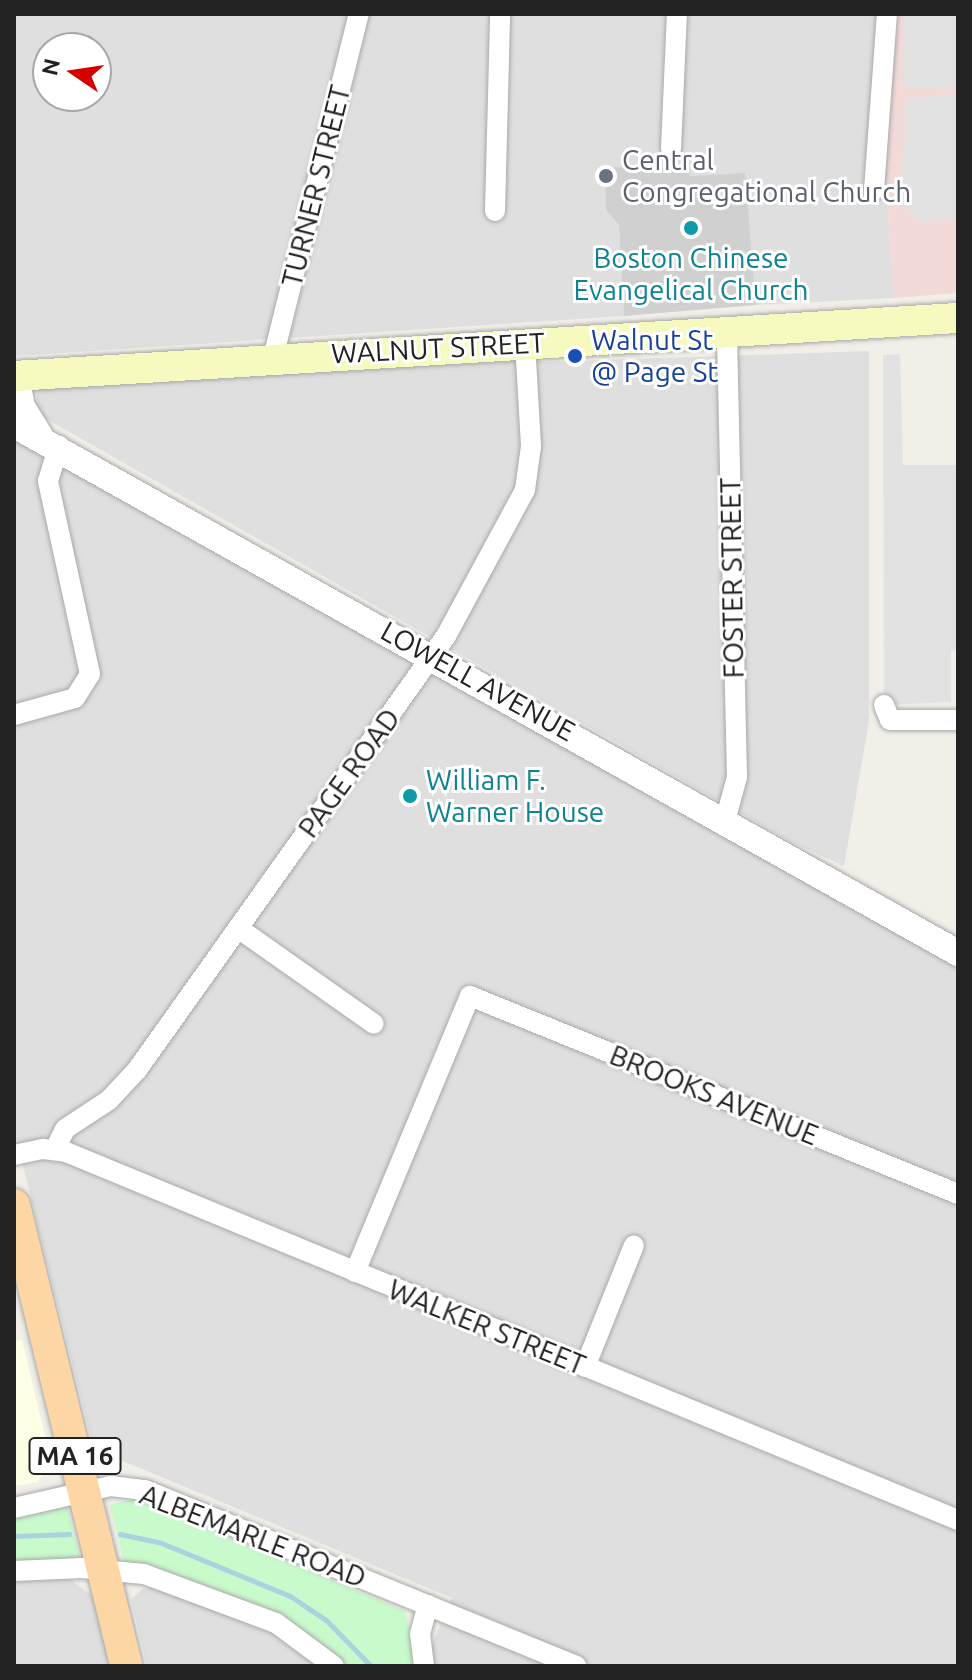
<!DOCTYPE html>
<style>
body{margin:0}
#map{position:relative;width:972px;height:1680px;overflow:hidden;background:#f2efe9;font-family:Ubuntu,sans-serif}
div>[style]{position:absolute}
.residential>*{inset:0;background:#e0dfdf}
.commercial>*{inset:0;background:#f2dad9}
.education>*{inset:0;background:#ffffe5}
.religious>*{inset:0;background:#d0d0d0}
.park>*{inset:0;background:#c8facc}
.parking>*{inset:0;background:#e2e2e2;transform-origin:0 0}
.stream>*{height:5px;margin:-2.5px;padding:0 2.5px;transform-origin:2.5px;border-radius:2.5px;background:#aad3df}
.roads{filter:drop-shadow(0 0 2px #a9a9a9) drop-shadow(0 0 2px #a9a9a9)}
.minor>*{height:20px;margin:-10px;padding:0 10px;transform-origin:10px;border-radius:10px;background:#fff}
.tertiary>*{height:26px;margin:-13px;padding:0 13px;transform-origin:13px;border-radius:13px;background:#fff}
.secondary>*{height:30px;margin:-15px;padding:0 15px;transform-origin:15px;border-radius:15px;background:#f7fabf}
.primary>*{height:32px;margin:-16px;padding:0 16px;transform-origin:16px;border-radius:16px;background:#fcd6a4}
.dots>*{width:22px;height:22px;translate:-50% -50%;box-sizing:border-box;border:4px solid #fff;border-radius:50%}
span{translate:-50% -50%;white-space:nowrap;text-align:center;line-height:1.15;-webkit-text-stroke:6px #fff;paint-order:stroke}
.shield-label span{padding:2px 6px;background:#fff;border:2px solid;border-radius:6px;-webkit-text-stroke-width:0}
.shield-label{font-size:26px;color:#222;font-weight:700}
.worship-label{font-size:28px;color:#5b616d}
.left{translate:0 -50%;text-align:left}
.street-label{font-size:28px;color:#222}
.culture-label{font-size:28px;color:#0d838f}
.transit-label{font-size:28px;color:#164399}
.frame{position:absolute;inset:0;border:16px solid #222;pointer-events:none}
.north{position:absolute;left:32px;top:32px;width:80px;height:80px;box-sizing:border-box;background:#fff;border:2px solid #a7a7a7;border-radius:50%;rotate:283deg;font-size:22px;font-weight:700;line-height:32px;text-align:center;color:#222}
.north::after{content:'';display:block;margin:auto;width:28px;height:36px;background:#d40000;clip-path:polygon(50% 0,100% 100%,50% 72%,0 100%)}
</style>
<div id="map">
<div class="residential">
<div style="clip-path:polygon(evenodd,14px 14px,888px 14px,887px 200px,894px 298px,756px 305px,744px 174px,689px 176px,689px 168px,605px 167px,606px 210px,619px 225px,624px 316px,14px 356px,14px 14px,48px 48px,96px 48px,96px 96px,48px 96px,48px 48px)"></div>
<div style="clip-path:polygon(869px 351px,869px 721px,844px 866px,795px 844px,36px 413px,38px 385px,492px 356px,545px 362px)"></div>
<div style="clip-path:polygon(14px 432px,958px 967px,958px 1666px,434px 1666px,430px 1649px,452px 1598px,94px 1449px,14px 1130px)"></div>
<div style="clip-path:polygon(68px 1578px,94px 1597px,111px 1666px,14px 1666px,14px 1581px)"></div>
<div style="clip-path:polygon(154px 1586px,275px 1633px,320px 1666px,147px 1666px,131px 1600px,142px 1589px)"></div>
</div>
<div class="commercial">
<div style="clip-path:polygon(888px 14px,958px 14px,958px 293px,894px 298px,887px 200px)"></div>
</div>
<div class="education">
<div style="clip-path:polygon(22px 1340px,51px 1461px,38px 1482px,14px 1486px,14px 1341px)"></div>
</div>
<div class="religious">
<div style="clip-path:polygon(605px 167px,689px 168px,690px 176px,745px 173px,756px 305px,624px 316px,619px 225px,606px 210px)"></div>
</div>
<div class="park">
<div style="clip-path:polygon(65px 1497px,82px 1568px,14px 1563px,14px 1507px)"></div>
<div style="clip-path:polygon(135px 1498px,405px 1611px,418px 1666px,334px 1666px,312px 1646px,126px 1570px,110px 1505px)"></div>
</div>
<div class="parking">
<div style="left:904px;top:14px;width:54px;height:74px"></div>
<div style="clip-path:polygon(958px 94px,958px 218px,922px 222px,900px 204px,907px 98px)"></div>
<div style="clip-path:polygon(900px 354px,903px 465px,958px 465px,958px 650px,951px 651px,951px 702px,884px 705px,883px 355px)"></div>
</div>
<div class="stream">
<div style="left:120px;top:1534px;width:40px;rotate:12deg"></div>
<div style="left:159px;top:1542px;width:142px;rotate:22.4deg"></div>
<div style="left:290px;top:1596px;width:43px;rotate:33.7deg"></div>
<div style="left:326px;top:1620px;width:64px;rotate:45.6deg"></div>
<div style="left:14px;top:1536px;width:55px;rotate:-2.1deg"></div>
</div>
<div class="roads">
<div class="minor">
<div style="left:671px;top:149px;width:135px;rotate:-87.5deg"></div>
<div style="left:874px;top:190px;width:176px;rotate:-85.8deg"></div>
<div style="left:495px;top:211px;width:197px;rotate:-88.5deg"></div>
<div style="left:273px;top:358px;width:355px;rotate:-76deg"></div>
<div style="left:884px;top:705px;width:16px;rotate:68deg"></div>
<div style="left:890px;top:720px;width:68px"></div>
<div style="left:14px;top:715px;width:63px;rotate:-15.6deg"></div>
<div style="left:75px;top:698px;width:28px;rotate:-58deg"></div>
<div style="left:90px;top:674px;width:198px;rotate:-102.3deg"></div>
<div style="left:48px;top:481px;width:37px;rotate:-73deg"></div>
<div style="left:725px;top:821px;width:46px;rotate:-74.7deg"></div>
<div style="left:737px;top:777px;width:444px;rotate:-91.3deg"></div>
<div style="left:238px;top:928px;width:166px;rotate:35.2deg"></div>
<div style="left:55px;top:1149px;width:22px;rotate:-63deg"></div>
<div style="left:65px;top:1129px;width:53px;rotate:-33.4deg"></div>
<div style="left:109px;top:1100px;width:41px;rotate:-47deg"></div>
<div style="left:137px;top:1070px;width:533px;rotate:-54.55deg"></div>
<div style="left:446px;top:636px;width:166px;rotate:-61.6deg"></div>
<div style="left:525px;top:490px;width:44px;rotate:-82.2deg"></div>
<div style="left:531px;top:446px;width:103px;rotate:-93.3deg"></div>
<div style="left:14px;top:1155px;width:30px;rotate:-12deg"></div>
<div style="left:43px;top:1149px;width:23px;rotate:7deg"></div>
<div style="left:66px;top:1152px;width:965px;rotate:22.42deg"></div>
<div style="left:355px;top:1272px;width:299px;rotate:-67.4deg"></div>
<div style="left:470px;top:996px;width:527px;rotate:22.08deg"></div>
<div style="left:585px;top:1367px;width:131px;rotate:-68.1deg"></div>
<div style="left:14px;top:1508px;width:99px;rotate:-12.8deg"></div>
<div style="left:111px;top:1486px;width:34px;rotate:7deg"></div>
<div style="left:145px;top:1490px;width:466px;rotate:22.2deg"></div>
<div style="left:14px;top:1571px;width:68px;rotate:-2.5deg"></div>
<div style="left:82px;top:1568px;width:62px;rotate:5.5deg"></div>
<div style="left:144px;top:1574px;width:141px;rotate:20.4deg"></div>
<div style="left:276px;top:1623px;width:72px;rotate:36.6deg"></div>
<div style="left:424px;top:1666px;width:32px;rotate:-97deg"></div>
<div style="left:420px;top:1634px;width:30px;rotate:-75deg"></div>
</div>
<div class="tertiary">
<div style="left:16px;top:376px;width:32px;rotate:79deg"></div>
<div style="left:22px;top:407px;width:34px;rotate:58deg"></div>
<div style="left:14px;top:425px;width:1082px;rotate:29.22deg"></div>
</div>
<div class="secondary">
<div style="left:14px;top:376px;width:946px;rotate:-3.52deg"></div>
</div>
<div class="primary">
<div style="left:14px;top:1205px;width:474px;rotate:76.3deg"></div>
</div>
</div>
<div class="dots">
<div style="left:606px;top:176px;background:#6b7280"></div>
<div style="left:691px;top:228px;background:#0f9aa8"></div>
<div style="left:575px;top:356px;background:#1a4fb4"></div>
<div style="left:410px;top:796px;background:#0f9aa8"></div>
</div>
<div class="shield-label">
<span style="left:75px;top:1456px">MA 16</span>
</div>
<div class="worship-label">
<span class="left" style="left:622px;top:176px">Central<br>Congregational Church</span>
</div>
<div class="street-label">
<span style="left:316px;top:186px;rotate:-76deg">TURNER STREET</span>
<span style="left:438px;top:348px;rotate:-3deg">WALNUT STREET</span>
<span style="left:732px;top:578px;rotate:-91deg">FOSTER STREET</span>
<span style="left:478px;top:681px;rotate:29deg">LOWELL AVENUE</span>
<span style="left:349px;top:773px;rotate:-54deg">PAGE ROAD</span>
<span style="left:714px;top:1095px;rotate:22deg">BROOKS AVENUE</span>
<span style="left:487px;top:1327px;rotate:22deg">WALKER STREET</span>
<span style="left:253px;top:1536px;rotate:21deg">ALBEMARLE ROAD</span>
</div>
<div class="culture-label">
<span style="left:691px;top:274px">Boston Chinese<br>Evangelical Church</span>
<span class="left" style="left:426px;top:796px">William F.<br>Warner House</span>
</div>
<div class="transit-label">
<span class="left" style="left:591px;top:356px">Walnut St<br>@ Page St</span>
</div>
<div class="frame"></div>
<div class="north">N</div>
</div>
